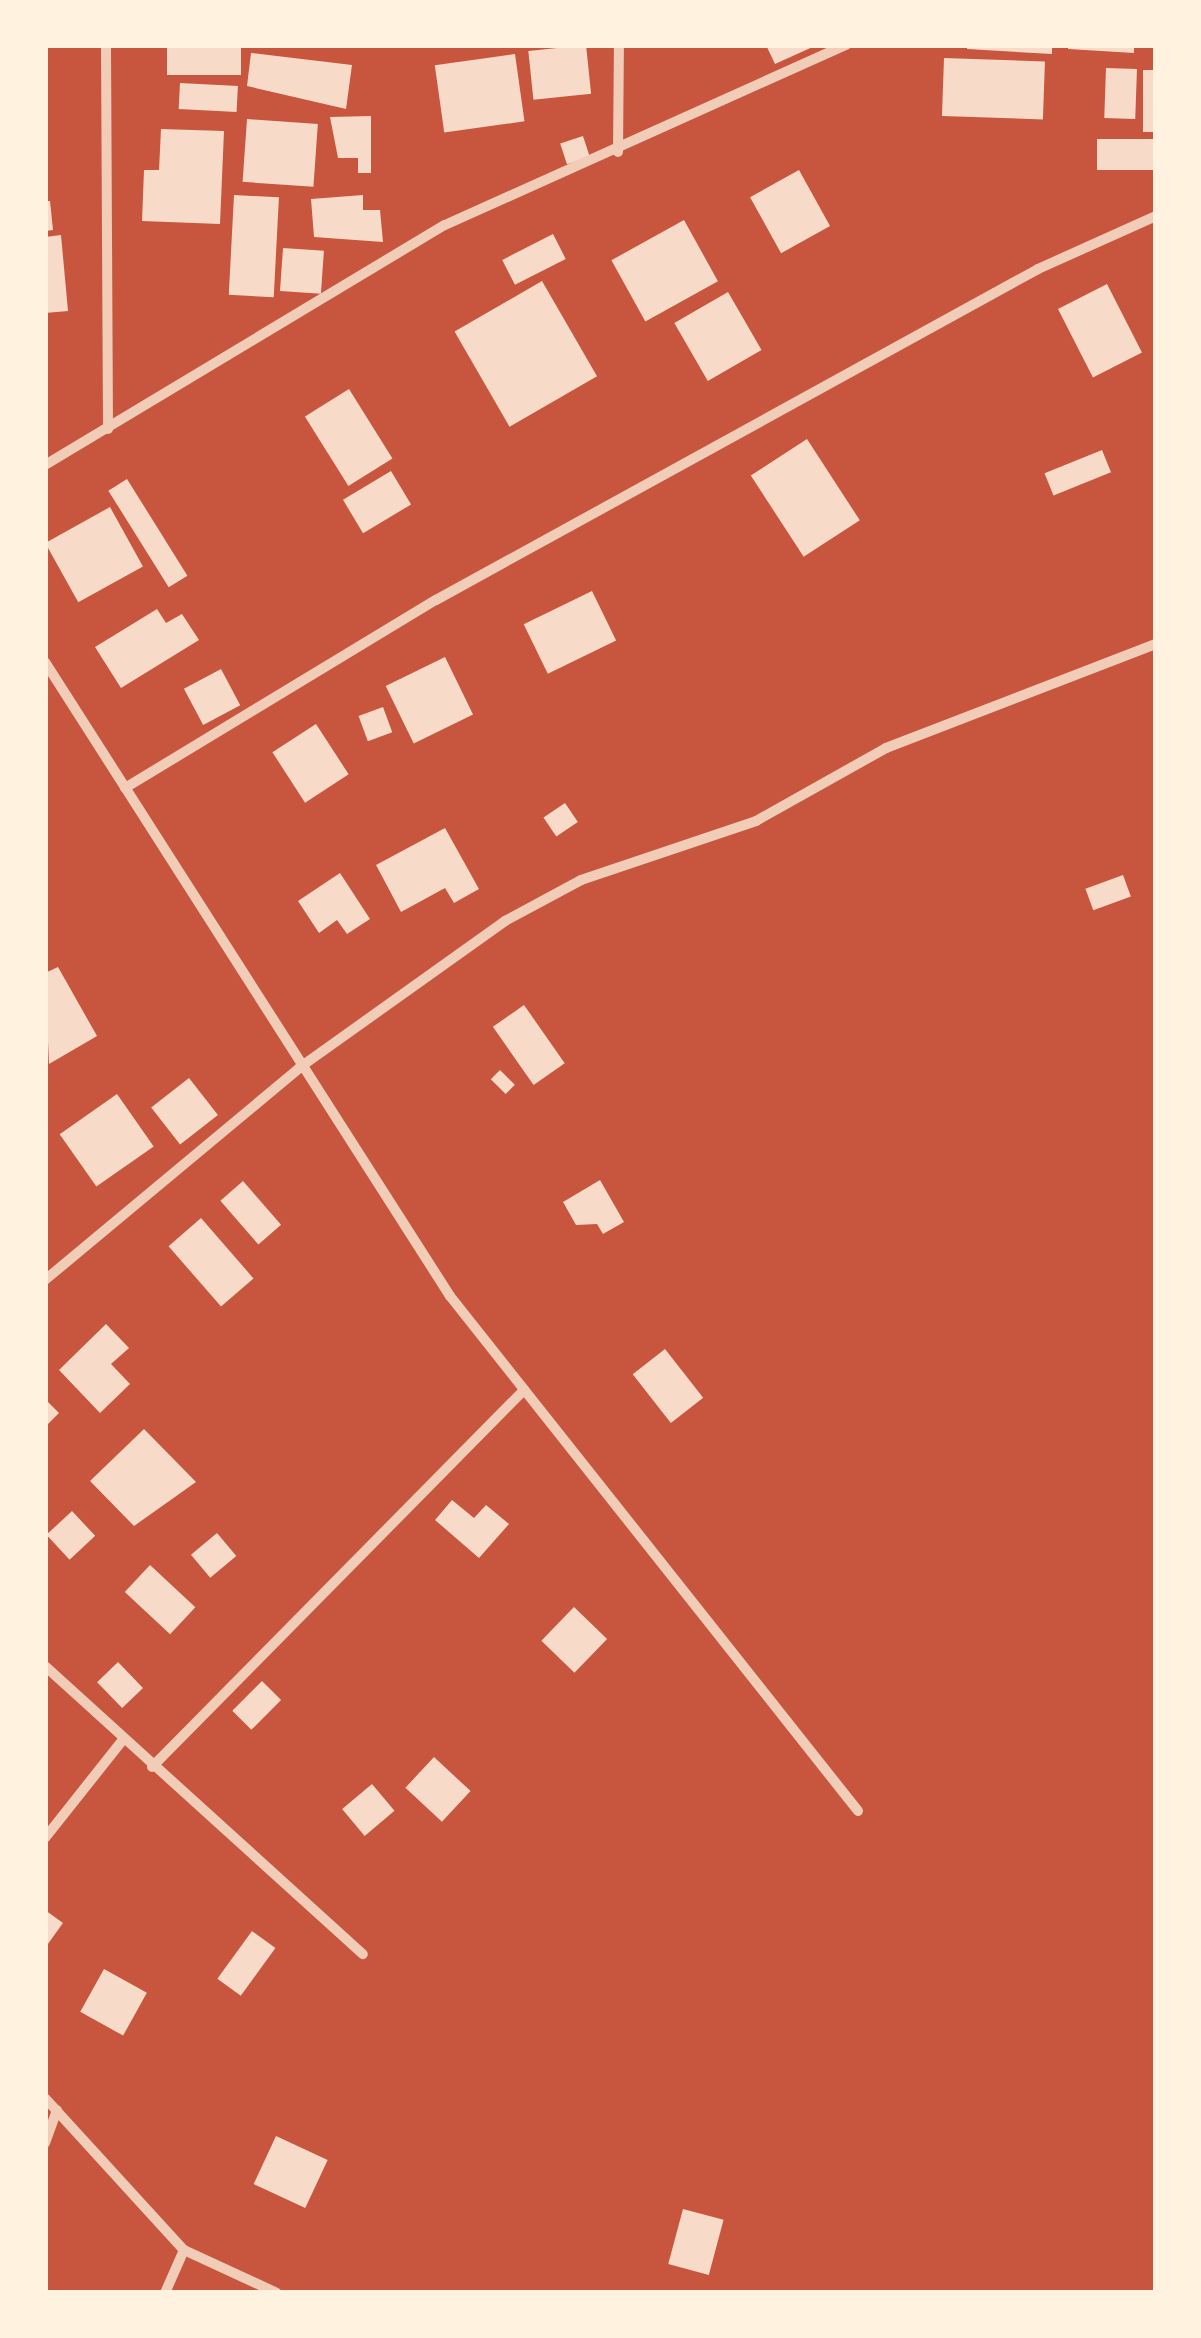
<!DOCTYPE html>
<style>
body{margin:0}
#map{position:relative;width:1201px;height:2338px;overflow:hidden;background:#c8553d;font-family:"Exo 2",sans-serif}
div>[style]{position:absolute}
.building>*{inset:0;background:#f7dbc8;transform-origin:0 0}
.minor>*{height:10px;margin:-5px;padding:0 5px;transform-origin:5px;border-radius:5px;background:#f1ccb7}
span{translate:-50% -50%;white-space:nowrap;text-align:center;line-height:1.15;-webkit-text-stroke:9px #fff3e0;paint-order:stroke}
.frame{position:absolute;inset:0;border:48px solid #fff3e0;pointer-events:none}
</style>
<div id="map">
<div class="building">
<div style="left:167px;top:45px;width:74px;height:30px"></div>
<div style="left:586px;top:45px;width:49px;height:58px;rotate:84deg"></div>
<div style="clip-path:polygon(766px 45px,817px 45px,775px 64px)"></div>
<div style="clip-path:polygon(968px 45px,1052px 45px,1052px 54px,967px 49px)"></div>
<div style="clip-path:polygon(1068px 45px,1134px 45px,1134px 53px,1068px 49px)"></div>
<div style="clip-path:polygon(251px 53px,352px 65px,346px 109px,247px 86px)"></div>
<div style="left:515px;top:54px;width:68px;height:81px;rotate:82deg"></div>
<div style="left:944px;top:58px;width:101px;height:58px;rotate:2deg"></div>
<div style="left:1106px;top:68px;width:31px;height:50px;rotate:2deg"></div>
<div style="left:1143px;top:70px;width:13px;height:62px"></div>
<div style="left:180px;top:83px;width:58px;height:26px;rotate:3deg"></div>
<div style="clip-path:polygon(371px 116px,371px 173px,358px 173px,358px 158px,338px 158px,330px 117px)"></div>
<div style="left:247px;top:119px;width:71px;height:63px;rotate:4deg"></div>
<div style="clip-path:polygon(161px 129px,224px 131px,220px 224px,142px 221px,144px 170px,159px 170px)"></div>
<div style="left:583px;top:136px;width:22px;height:24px;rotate:72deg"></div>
<div style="left:1156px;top:139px;width:31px;height:59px;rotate:90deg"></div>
<div style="left:799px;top:170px;width:64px;height:56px;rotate:61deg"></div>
<div style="left:234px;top:195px;width:45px;height:100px;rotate:3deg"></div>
<div style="clip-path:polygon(363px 195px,363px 210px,380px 210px,383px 242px,314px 237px,311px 199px)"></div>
<div style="clip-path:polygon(45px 201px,50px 201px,53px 230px,45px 231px)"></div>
<div style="left:684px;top:220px;width:70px;height:83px;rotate:61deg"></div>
<div style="left:553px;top:234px;width:28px;height:57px;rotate:63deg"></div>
<div style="clip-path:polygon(61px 235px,68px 311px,45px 313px,45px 237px)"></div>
<div style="left:283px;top:248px;width:41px;height:43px;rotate:4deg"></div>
<div style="left:542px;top:281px;width:110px;height:101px;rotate:60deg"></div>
<div style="left:1107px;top:284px;width:77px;height:55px;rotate:63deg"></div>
<div style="left:728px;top:292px;width:67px;height:62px;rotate:60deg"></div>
<div style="left:349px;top:389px;width:82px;height:52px;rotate:58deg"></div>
<div style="left:807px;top:439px;width:97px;height:67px;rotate:57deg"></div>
<div style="left:1102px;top:450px;width:24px;height:62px;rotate:68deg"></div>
<div style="left:391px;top:471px;width:39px;height:56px;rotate:59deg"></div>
<div style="left:127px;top:479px;width:114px;height:22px;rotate:58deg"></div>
<div style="left:110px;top:507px;width:68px;height:74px;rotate:61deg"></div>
<div style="left:592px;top:591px;width:55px;height:76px;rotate:64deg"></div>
<div style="clip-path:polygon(157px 609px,166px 623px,182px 614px,199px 640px,121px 688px,95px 647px)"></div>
<div style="left:445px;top:657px;width:64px;height:66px;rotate:64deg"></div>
<div style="left:221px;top:669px;width:41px;height:42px;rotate:62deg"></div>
<div style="left:383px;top:707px;width:27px;height:26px;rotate:70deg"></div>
<div style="left:316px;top:724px;width:60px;height:52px;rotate:57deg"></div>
<div style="left:565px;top:803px;width:23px;height:26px;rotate:56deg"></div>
<div style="clip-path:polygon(445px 828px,479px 889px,454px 903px,445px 888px,401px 912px,376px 865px)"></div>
<div style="clip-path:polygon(340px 873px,370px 919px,347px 934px,337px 920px,319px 933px,298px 901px)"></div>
<div style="left:1123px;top:875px;width:23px;height:40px;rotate:70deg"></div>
<div style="clip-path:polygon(58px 967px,97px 1036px,49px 1064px,45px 973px)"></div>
<div style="left:524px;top:1005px;width:71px;height:38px;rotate:55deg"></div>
<div style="left:500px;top:1070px;width:21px;height:13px;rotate:45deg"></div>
<div style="left:189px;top:1078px;width:47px;height:48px;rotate:52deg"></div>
<div style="left:117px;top:1094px;width:64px;height:70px;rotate:55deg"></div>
<div style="clip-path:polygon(600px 1180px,624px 1222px,603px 1234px,597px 1224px,576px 1225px,563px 1202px)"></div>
<div style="left:243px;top:1181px;width:58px;height:30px;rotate:49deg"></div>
<div style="left:201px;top:1218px;width:80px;height:43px;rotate:49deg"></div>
<div style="clip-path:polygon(106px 1324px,129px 1348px,111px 1364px,130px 1384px,100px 1413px,59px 1370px)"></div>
<div style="left:665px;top:1349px;width:62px;height:41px;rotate:52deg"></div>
<div style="clip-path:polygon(45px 1399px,59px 1413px,45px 1427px)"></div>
<div style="clip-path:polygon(144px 1429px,196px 1482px,134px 1526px,90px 1481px)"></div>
<div style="clip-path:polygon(452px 1500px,474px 1518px,486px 1505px,509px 1524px,479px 1558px,435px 1520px)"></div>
<div style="left:72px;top:1511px;width:34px;height:35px;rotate:47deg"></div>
<div style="left:217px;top:1533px;width:30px;height:34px;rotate:50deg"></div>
<div style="left:150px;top:1565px;width:62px;height:37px;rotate:43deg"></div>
<div style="left:574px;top:1607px;width:46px;height:47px;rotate:44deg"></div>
<div style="left:118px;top:1662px;width:36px;height:29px;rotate:46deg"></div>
<div style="left:262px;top:1681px;width:27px;height:42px;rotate:45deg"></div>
<div style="left:434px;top:1757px;width:50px;height:42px;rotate:43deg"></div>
<div style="left:372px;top:1784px;width:35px;height:39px;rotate:50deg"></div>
<div style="clip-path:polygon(45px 1910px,63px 1923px,45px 1948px)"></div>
<div style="left:252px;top:1931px;width:29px;height:59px;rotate:36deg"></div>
<div style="left:104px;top:1969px;width:49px;height:49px;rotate:29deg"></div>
<div style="left:276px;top:2136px;width:57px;height:53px;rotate:25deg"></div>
<div style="left:683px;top:2209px;width:42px;height:57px;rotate:15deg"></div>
</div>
<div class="minor">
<div style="left:106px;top:45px;width:384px;rotate:89.7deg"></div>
<div style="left:618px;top:152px;width:107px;rotate:-89.5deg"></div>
<div style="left:45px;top:465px;width:466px;rotate:-31deg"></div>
<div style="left:445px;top:225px;width:440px;rotate:-24.2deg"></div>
<div style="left:45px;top:662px;width:752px;rotate:57.43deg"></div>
<div style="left:450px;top:1296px;width:657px;rotate:51.61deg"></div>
<div style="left:125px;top:788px;width:363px;rotate:-31.2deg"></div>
<div style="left:436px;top:600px;width:687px;rotate:-28.8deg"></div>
<div style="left:1038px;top:269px;width:129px;rotate:-24.2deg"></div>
<div style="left:45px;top:1280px;width:331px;rotate:-39.8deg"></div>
<div style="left:299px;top:1068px;width:253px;rotate:-35.5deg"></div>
<div style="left:505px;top:921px;width:86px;rotate:-28.3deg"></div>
<div style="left:581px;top:880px;width:185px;rotate:-18.6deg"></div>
<div style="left:756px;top:821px;width:149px;rotate:-29.3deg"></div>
<div style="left:886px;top:748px;width:289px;rotate:-21.1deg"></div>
<div style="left:45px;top:1666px;width:429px;rotate:42.2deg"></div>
<div style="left:152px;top:1767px;width:530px;rotate:-45.38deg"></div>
<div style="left:45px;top:1838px;width:124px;rotate:-51.6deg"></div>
<div style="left:45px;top:2098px;width:206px;rotate:47.6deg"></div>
<div style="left:184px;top:2250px;width:102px;rotate:24.8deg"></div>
<div style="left:45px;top:2143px;width:35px;rotate:-70deg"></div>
<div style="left:165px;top:2293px;width:47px;rotate:-66.2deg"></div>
</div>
<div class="frame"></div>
</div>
